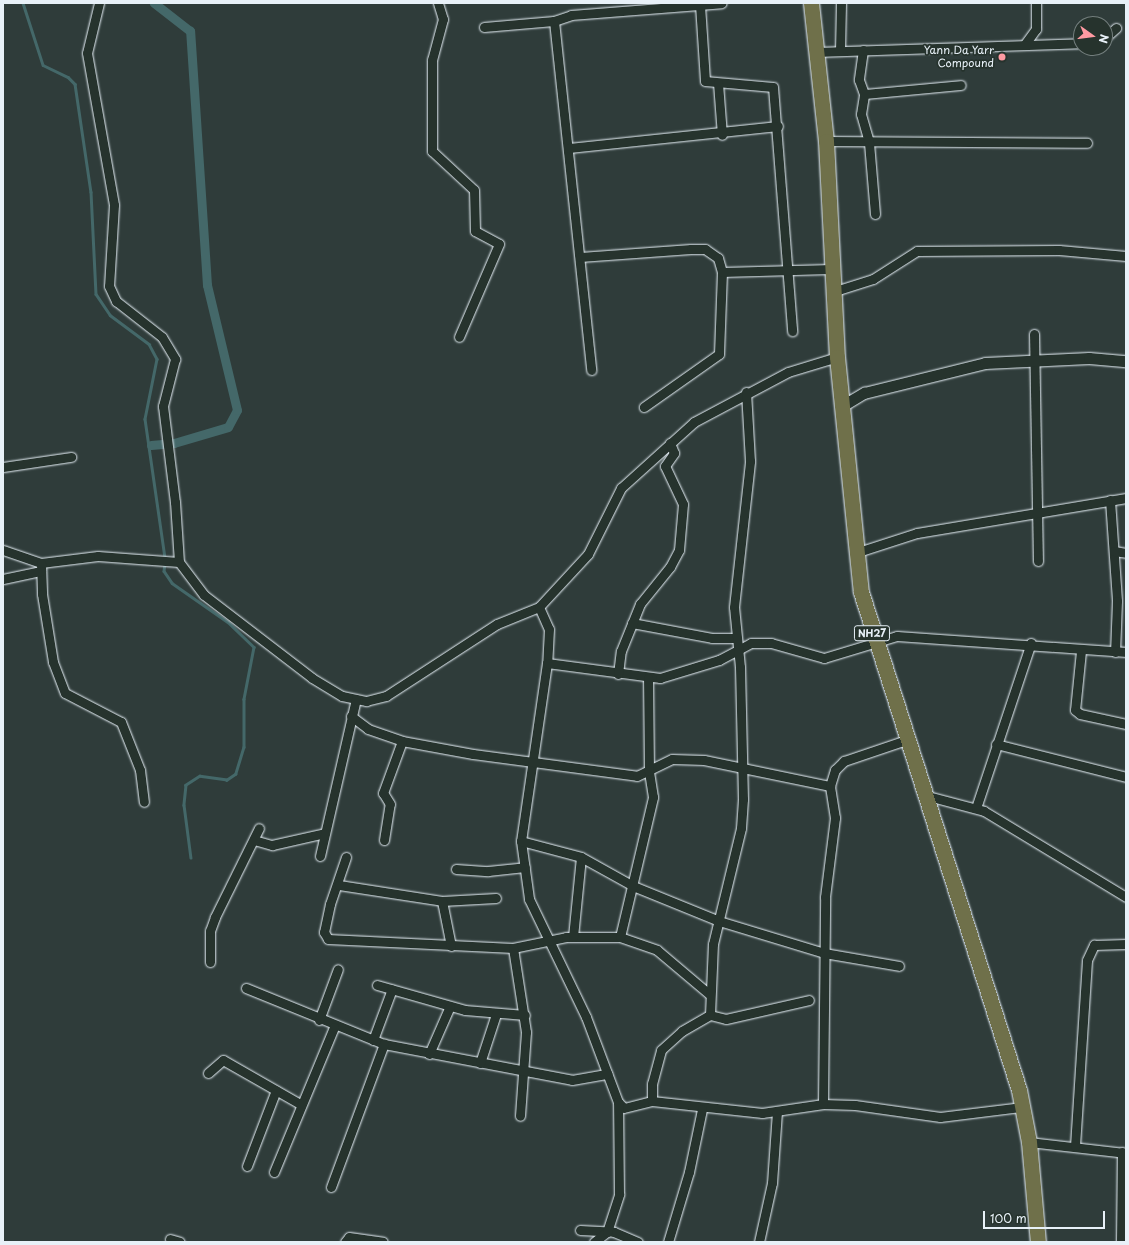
<!DOCTYPE html>
<style>
body{margin:0}
#map{position:relative;width:1129px;height:1245px;overflow:hidden;background:#2f3c3a;font-family:"Playpen Sans",sans-serif}
div>[style]{position:absolute}
.stream>*{height:2.5px;margin:-1.25px;padding:0 1.25px;transform-origin:1.25px;border-radius:1.25px;background:#446869}
.canal>*{height:9px;margin:-4.5px;padding:0 4.5px;transform-origin:4.5px;border-radius:4.5px;background:#446869}
.roads{filter:drop-shadow(0 0 1px #e8f1f8) drop-shadow(0 0 1px #e8f1f8)}
.minor>*{height:9px;margin:-4.5px;padding:0 4.5px;transform-origin:4.5px;border-radius:4.5px;background:#26332d}
.tertiary>*{height:11px;margin:-5.5px;padding:0 5.5px;transform-origin:5.5px;border-radius:5.5px;background:#26332d}
.trunk>*{height:15px;margin:-7.5px;padding:0 7.5px;transform-origin:7.5px;border-radius:7.5px;background:#6f704a}
.dots>*{width:11px;height:11px;translate:-50% -50%;box-sizing:border-box;border:2px solid #26332d;border-radius:50%}
span{translate:-50% -50%;white-space:nowrap;text-align:center;line-height:1.15;-webkit-text-stroke:3.5px #26332d;paint-order:stroke}
.shield-label span{padding:1px 3px;background:#26332d;border:1px solid;border-radius:3px;-webkit-text-stroke-width:0}
.shield-label{font-size:10px;color:#e8f1f8;font-weight:700}
.poi-label{font-size:11px;color:#e8f1f8}
.right{translate:-100% -50%;text-align:right}
.frame{position:absolute;inset:0;border:4px solid #e8f1f8;pointer-events:none}
.north{position:absolute;left:1073px;top:16px;width:40px;height:40px;box-sizing:border-box;background:#26332d;border:1px solid #747f7e;border-radius:50%;rotate:104deg;font-size:11px;font-weight:700;line-height:16px;text-align:center;color:#e8f1f8}
.north::after{content:'';display:block;margin:auto;width:14px;height:18px;background:#ff9aa2;clip-path:polygon(50% 0,100% 100%,50% 72%,0 100%)}
.scale{position:absolute;left:983px;top:1211px;width:122px;height:18px;box-sizing:border-box;border:2px solid #e8f1f8;border-top:0;padding-left:5px;font-size:12px;line-height:14px;white-space:nowrap;color:#e8f1f8;-webkit-text-stroke:3px #26332d;paint-order:stroke}
</style>
<div id="map">
<div class="stream">
<div style="left:23px;top:3px;width:65px;rotate:72.1deg"></div>
<div style="left:43px;top:65px;width:28px;rotate:26deg"></div>
<div style="left:68px;top:77px;width:10px;rotate:45deg"></div>
<div style="left:75px;top:84px;width:109px;rotate:81.6deg"></div>
<div style="left:91px;top:192px;width:102px;rotate:87.2deg"></div>
<div style="left:96px;top:294px;width:25px;rotate:56deg"></div>
<div style="left:110px;top:315px;width:49px;rotate:36.6deg"></div>
<div style="left:149px;top:344px;width:17px;rotate:62deg"></div>
<div style="left:157px;top:359px;width:61px;rotate:101.3deg"></div>
<div style="left:145px;top:419px;width:140px;rotate:81.8deg"></div>
<div style="left:165px;top:563px;width:8px;rotate:97deg"></div>
<div style="left:164px;top:571px;width:14px;rotate:56deg"></div>
<div style="left:172px;top:583px;width:68px;rotate:34.9deg"></div>
<div style="left:228px;top:622px;width:36px;rotate:44deg"></div>
<div style="left:254px;top:647px;width:53px;rotate:100.9deg"></div>
<div style="left:244px;top:699px;width:48px;rotate:90deg"></div>
<div style="left:244px;top:747px;width:28px;rotate:107deg"></div>
<div style="left:236px;top:774px;width:11px;rotate:146deg"></div>
<div style="left:227px;top:780px;width:27px;rotate:-172deg"></div>
<div style="left:200px;top:776px;width:17px;rotate:147deg"></div>
<div style="left:186px;top:785px;width:20px;rotate:96deg"></div>
<div style="left:184px;top:805px;width:53px;rotate:82.5deg"></div>
</div>
<div class="canal">
<div style="left:151px;top:445px;width:23px;rotate:-5deg"></div>
<div style="left:174px;top:443px;width:56px;rotate:-16.5deg"></div>
<div style="left:228px;top:427px;width:19px;rotate:-62deg"></div>
<div style="left:237px;top:410px;width:129px;rotate:-103.5deg"></div>
<div style="left:207px;top:285px;width:255px;rotate:-93.8deg"></div>
<div style="left:190px;top:31px;width:46px;rotate:-142.1deg"></div>
</div>
<div class="roads">
<div class="minor">
<div style="left:99px;top:3px;width:51px;rotate:103.5deg"></div>
<div style="left:87px;top:53px;width:154px;rotate:79.9deg"></div>
<div style="left:114px;top:205px;width:81px;rotate:93.5deg"></div>
<div style="left:109px;top:286px;width:17px;rotate:65deg"></div>
<div style="left:116px;top:301px;width:58px;rotate:38deg"></div>
<div style="left:162px;top:337px;width:26px;rotate:59deg"></div>
<div style="left:175px;top:359px;width:49px;rotate:104.3deg"></div>
<div style="left:163px;top:406px;width:97px;rotate:82.9deg"></div>
<div style="left:175px;top:502px;width:60px;rotate:86.2deg"></div>
<div style="left:179px;top:562px;width:41px;rotate:52.9deg"></div>
<div style="left:204px;top:595px;width:136px;rotate:37.5deg"></div>
<div style="left:312px;top:678px;width:35px;rotate:31deg"></div>
<div style="left:342px;top:696px;width:25px;rotate:12deg"></div>
<div style="left:366px;top:701px;width:21px;rotate:-14deg"></div>
<div style="left:386px;top:696px;width:132px;rotate:-33deg"></div>
<div style="left:497px;top:624px;width:45px;rotate:-22deg"></div>
<div style="left:539px;top:607px;width:72px;rotate:-47.2deg"></div>
<div style="left:588px;top:554px;width:74px;rotate:-63.4deg"></div>
<div style="left:621px;top:488px;width:98px;rotate:-42.1deg"></div>
<div style="left:694px;top:422px;width:106px;rotate:-28deg"></div>
<div style="left:788px;top:372px;width:51px;rotate:-17deg"></div>
<div style="left:438px;top:3px;width:17px;rotate:73deg"></div>
<div style="left:443px;top:19px;width:42px;rotate:105deg"></div>
<div style="left:432px;top:60px;width:91px;rotate:90deg"></div>
<div style="left:432px;top:151px;width:57px;rotate:42.9deg"></div>
<div style="left:474px;top:190px;width:41px;rotate:88.6deg"></div>
<div style="left:475px;top:231px;width:27px;rotate:28deg"></div>
<div style="left:499px;top:244px;width:101px;rotate:113.3deg"></div>
<div style="left:700px;top:5px;width:76px;rotate:86.2deg"></div>
<div style="left:705px;top:81px;width:68px;rotate:5deg"></div>
<div style="left:773px;top:87px;width:245px;rotate:85.5deg"></div>
<div style="left:554px;top:21px;width:351px;rotate:83.9deg"></div>
<div style="left:484px;top:27px;width:70px;rotate:-4.9deg"></div>
<div style="left:554px;top:21px;width:18px;rotate:-19deg"></div>
<div style="left:571px;top:15px;width:151px;rotate:-4.5deg"></div>
<div style="left:1105px;top:38px;width:15px;rotate:-42deg"></div>
<div style="left:1025px;top:44px;width:19px;rotate:-54deg"></div>
<div style="left:1036px;top:29px;width:26px;rotate:-90deg"></div>
<div style="left:863px;top:50px;width:30px;rotate:98deg"></div>
<div style="left:859px;top:80px;width:15px;rotate:70deg"></div>
<div style="left:840px;top:51px;width:48px;rotate:-88.8deg"></div>
<div style="left:816px;top:52px;width:265px;rotate:-1.9deg"></div>
<div style="left:718px;top:83px;width:52px;rotate:85.6deg"></div>
<div style="left:826px;top:141px;width:261px;rotate:0.4deg"></div>
<div style="left:569px;top:148px;width:210px;rotate:-6deg"></div>
<div style="left:875px;top:214px;width:72px;rotate:-94.8deg"></div>
<div style="left:869px;top:142px;width:29px;rotate:-106deg"></div>
<div style="left:861px;top:114px;width:20px;rotate:-81deg"></div>
<div style="left:864px;top:94px;width:97px;rotate:-5.3deg"></div>
<div style="left:580px;top:257px;width:111px;rotate:-4.1deg"></div>
<div style="left:691px;top:249px;width:14px"></div>
<div style="left:705px;top:249px;width:16px;rotate:35deg"></div>
<div style="left:718px;top:258px;width:15px;rotate:74deg"></div>
<div style="left:722px;top:272px;width:82px;rotate:92.1deg"></div>
<div style="left:719px;top:354px;width:92px;rotate:144.8deg"></div>
<div style="left:722px;top:272px;width:109px;rotate:-1.6deg"></div>
<div style="left:832px;top:292px;width:43px;rotate:-17.6deg"></div>
<div style="left:873px;top:279px;width:52px;rotate:-32.5deg"></div>
<div style="left:917px;top:251px;width:142px;rotate:-0.4deg"></div>
<div style="left:1059px;top:250px;width:67px;rotate:5.1deg"></div>
<div style="left:1034px;top:334px;width:227px;rotate:89deg"></div>
<div style="left:3px;top:467px;width:69px;rotate:-8.4deg"></div>
<div style="left:1110px;top:500px;width:101px;rotate:86deg"></div>
<div style="left:1117px;top:601px;width:51px;rotate:92.2deg"></div>
<div style="left:3px;top:550px;width:40px;rotate:18.9deg"></div>
<div style="left:41px;top:563px;width:57px;rotate:-7deg"></div>
<div style="left:98px;top:556px;width:81px;rotate:4.2deg"></div>
<div style="left:1114px;top:551px;width:12px;rotate:9deg"></div>
<div style="left:855px;top:553px;width:65px;rotate:-17.9deg"></div>
<div style="left:917px;top:533px;width:212px;rotate:-9.5deg"></div>
<div style="left:41px;top:563px;width:31px;rotate:88deg"></div>
<div style="left:42px;top:594px;width:69px;rotate:80.8deg"></div>
<div style="left:53px;top:662px;width:33px;rotate:69deg"></div>
<div style="left:65px;top:693px;width:63px;rotate:27.4deg"></div>
<div style="left:121px;top:722px;width:52px;rotate:68.4deg"></div>
<div style="left:140px;top:770px;width:32px;rotate:83deg"></div>
<div style="left:3px;top:579px;width:39px;rotate:-12deg"></div>
<div style="left:539px;top:607px;width:24px;rotate:66deg"></div>
<div style="left:549px;top:629px;width:34px;rotate:93deg"></div>
<div style="left:547px;top:663px;width:180px;rotate:98.3deg"></div>
<div style="left:521px;top:841px;width:59px;rotate:82.1deg"></div>
<div style="left:529px;top:899px;width:131px;rotate:64.2deg"></div>
<div style="left:586px;top:1017px;width:91px;rotate:69.4deg"></div>
<div style="left:618px;top:1102px;width:8px;rotate:45deg"></div>
<div style="left:624px;top:1108px;width:29px;rotate:-14deg"></div>
<div style="left:652px;top:1101px;width:111px;rotate:6.2deg"></div>
<div style="left:762px;top:1113px;width:62px;rotate:-8.4deg"></div>
<div style="left:823px;top:1104px;width:32px;rotate:2deg"></div>
<div style="left:855px;top:1105px;width:86px;rotate:8deg"></div>
<div style="left:940px;top:1117px;width:83px;rotate:-7deg"></div>
<div style="left:632px;top:623px;width:81px;rotate:10.6deg"></div>
<div style="left:712px;top:638px;width:23px"></div>
<div style="left:1081px;top:651px;width:59px;rotate:95.8deg"></div>
<div style="left:1075px;top:710px;width:6px;rotate:39deg"></div>
<div style="left:1080px;top:714px;width:47px;rotate:12.3deg"></div>
<div style="left:547px;top:663px;width:114px;rotate:7.6deg"></div>
<div style="left:660px;top:678px;width:62px;rotate:-17deg"></div>
<div style="left:719px;top:660px;width:36px;rotate:-28deg"></div>
<div style="left:751px;top:643px;width:20px"></div>
<div style="left:771px;top:643px;width:55px;rotate:15.8deg"></div>
<div style="left:824px;top:658px;width:76px;rotate:-16.8deg"></div>
<div style="left:897px;top:636px;width:230px;rotate:4deg"></div>
<div style="left:618px;top:674px;width:23px;rotate:-83deg"></div>
<div style="left:621px;top:651px;width:51px;rotate:-68deg"></div>
<div style="left:640px;top:604px;width:48px;rotate:-51deg"></div>
<div style="left:670px;top:567px;width:19px;rotate:-62deg"></div>
<div style="left:679px;top:550px;width:46px;rotate:-85deg"></div>
<div style="left:683px;top:504px;width:42px;rotate:-115.3deg"></div>
<div style="left:665px;top:466px;width:16px;rotate:-55deg"></div>
<div style="left:674px;top:453px;width:11px;rotate:-112deg"></div>
<div style="left:351px;top:716px;width:21px;rotate:37deg"></div>
<div style="left:368px;top:729px;width:36px;rotate:19deg"></div>
<div style="left:402px;top:741px;width:72px;rotate:10.4deg"></div>
<div style="left:473px;top:754px;width:165px;rotate:7.6deg"></div>
<div style="left:637px;top:776px;width:39px;rotate:-26deg"></div>
<div style="left:672px;top:759px;width:32px;rotate:2deg"></div>
<div style="left:704px;top:760px;width:129px;rotate:11.7deg"></div>
<div style="left:996px;top:744px;width:134px;rotate:14.2deg"></div>
<div style="left:924px;top:795px;width:62px;rotate:14.9deg"></div>
<div style="left:984px;top:811px;width:166px;rotate:31.2deg"></div>
<div style="left:976px;top:808px;width:174px;rotate:-71.6deg"></div>
<div style="left:254px;top:840px;width:19px;rotate:16deg"></div>
<div style="left:272px;top:845px;width:54px;rotate:-12.8deg"></div>
<div style="left:384px;top:840px;width:36px;rotate:-81deg"></div>
<div style="left:390px;top:804px;width:13px;rotate:-122deg"></div>
<div style="left:383px;top:793px;width:55px;rotate:-69.9deg"></div>
<div style="left:521px;top:841px;width:62px;rotate:14.9deg"></div>
<div style="left:581px;top:857px;width:60px;rotate:29.1deg"></div>
<div style="left:633px;top:886px;width:93px;rotate:22.1deg"></div>
<div style="left:719px;top:921px;width:110px;rotate:16.9deg"></div>
<div style="left:824px;top:953px;width:76px;rotate:9.8deg"></div>
<div style="left:320px;top:856px;width:161px;rotate:-77.1deg"></div>
<div style="left:346px;top:857px;width:50px;rotate:108.8deg"></div>
<div style="left:330px;top:904px;width:29px;rotate:102deg"></div>
<div style="left:324px;top:932px;width:8px;rotate:60deg"></div>
<div style="left:328px;top:939px;width:185px;rotate:2.8deg"></div>
<div style="left:513px;top:948px;width:54px;rotate:-11.7deg"></div>
<div style="left:566px;top:937px;width:54px"></div>
<div style="left:620px;top:937px;width:39px;rotate:19deg"></div>
<div style="left:657px;top:950px;width:68px;rotate:40.2deg"></div>
<div style="left:456px;top:869px;width:32px;rotate:4deg"></div>
<div style="left:488px;top:871px;width:37px;rotate:-6deg"></div>
<div style="left:339px;top:885px;width:104px;rotate:8.8deg"></div>
<div style="left:442px;top:901px;width:54px;rotate:-3.2deg"></div>
<div style="left:442px;top:901px;width:46px;rotate:78.7deg"></div>
<div style="left:573px;top:937px;width:80px;rotate:-84.3deg"></div>
<div style="left:620px;top:937px;width:144px;rotate:-76.7deg"></div>
<div style="left:653px;top:797px;width:26px;rotate:-99deg"></div>
<div style="left:649px;top:771px;width:93px;rotate:-90.6deg"></div>
<div style="left:513px;top:948px;width:85px;rotate:81.2deg"></div>
<div style="left:526px;top:1032px;width:84px;rotate:94.1deg"></div>
<div style="left:210px;top:962px;width:31px;rotate:-90deg"></div>
<div style="left:210px;top:931px;width:15px;rotate:-70deg"></div>
<div style="left:215px;top:917px;width:99px;rotate:-63.7deg"></div>
<div style="left:377px;top:985px;width:91px;rotate:15.9deg"></div>
<div style="left:465px;top:1010px;width:60px;rotate:4.8deg"></div>
<div style="left:246px;top:988px;width:149px;rotate:22.1deg"></div>
<div style="left:384px;top:1044px;width:191px;rotate:10.8deg"></div>
<div style="left:572px;top:1080px;width:36px;rotate:-10deg"></div>
<div style="left:710px;top:1015px;width:71px;rotate:-87.6deg"></div>
<div style="left:713px;top:944px;width:119px;rotate:-76.4deg"></div>
<div style="left:741px;top:828px;width:29px;rotate:-86deg"></div>
<div style="left:743px;top:799px;width:132px;rotate:-91.3deg"></div>
<div style="left:740px;top:667px;width:60px;rotate:-95.7deg"></div>
<div style="left:734px;top:607px;width:147px;rotate:-83.7deg"></div>
<div style="left:750px;top:461px;width:69px;rotate:-93.3deg"></div>
<div style="left:710px;top:1015px;width:16px;rotate:14deg"></div>
<div style="left:726px;top:1019px;width:85px;rotate:-12.9deg"></div>
<div style="left:319px;top:1020px;width:54px;rotate:-69.6deg"></div>
<div style="left:373px;top:1040px;width:54px;rotate:-69.6deg"></div>
<div style="left:429px;top:1054px;width:52px;rotate:-66.4deg"></div>
<div style="left:480px;top:1063px;width:52px;rotate:-71.9deg"></div>
<div style="left:208px;top:1073px;width:20px;rotate:-41deg"></div>
<div style="left:223px;top:1060px;width:89px;rotate:29.7deg"></div>
<div style="left:652px;top:1101px;width:17px;rotate:-90deg"></div>
<div style="left:652px;top:1084px;width:35px;rotate:-75deg"></div>
<div style="left:661px;top:1050px;width:28px;rotate:-42deg"></div>
<div style="left:682px;top:1031px;width:32px;rotate:-30deg"></div>
<div style="left:823px;top:1104px;width:207px;rotate:-89.4deg"></div>
<div style="left:825px;top:897px;width:80px;rotate:-82.8deg"></div>
<div style="left:835px;top:818px;width:32px;rotate:-99deg"></div>
<div style="left:830px;top:786px;width:17px;rotate:-73deg"></div>
<div style="left:835px;top:770px;width:13px;rotate:-45deg"></div>
<div style="left:844px;top:761px;width:65px;rotate:-18.7deg"></div>
<div style="left:1029px;top:1142px;width:98px;rotate:6.5deg"></div>
<div style="left:1075px;top:1146px;width:186px;rotate:-86.3deg"></div>
<div style="left:1087px;top:960px;width:17px;rotate:-65deg"></div>
<div style="left:1094px;top:945px;width:32px;rotate:-2deg"></div>
<div style="left:247px;top:1166px;width:81px;rotate:-69.1deg"></div>
<div style="left:274px;top:1172px;width:157px;rotate:-67.5deg"></div>
<div style="left:331px;top:1187px;width:153px;rotate:-69.7deg"></div>
<div style="left:580px;top:1230px;width:34px;rotate:3deg"></div>
<div style="left:614px;top:1232px;width:26px;rotate:23deg"></div>
<div style="left:170px;top:1239px;width:10px;rotate:17deg"></div>
<div style="left:345px;top:1242px;width:6px;rotate:-51deg"></div>
<div style="left:349px;top:1237px;width:34px;rotate:8deg"></div>
<div style="left:594px;top:1242px;width:16px;rotate:-38deg"></div>
<div style="left:607px;top:1232px;width:40px;rotate:-72deg"></div>
<div style="left:619px;top:1194px;width:92px;rotate:-90.6deg"></div>
<div style="left:668px;top:1242px;width:73px;rotate:-73.3deg"></div>
<div style="left:689px;top:1172px;width:64px;rotate:-78.3deg"></div>
<div style="left:759px;top:1242px;width:60px;rotate:-77.6deg"></div>
<div style="left:772px;top:1183px;width:72px;rotate:-86deg"></div>
<div style="left:1121px;top:1242px;width:90px;rotate:-89.4deg"></div>
</div>
<div class="tertiary">
<div style="left:842px;top:406px;width:26px;rotate:-31deg"></div>
<div style="left:864px;top:393px;width:125px;rotate:-13.9deg"></div>
<div style="left:985px;top:363px;width:104px;rotate:-2.8deg"></div>
<div style="left:1089px;top:358px;width:37px;rotate:5deg"></div>
</div>
<div class="trunk">
<div style="left:811px;top:3px;width:139px;rotate:83.8deg"></div>
<div style="left:826px;top:141px;width:216px;rotate:87.1deg"></div>
<div style="left:837px;top:357px;width:236px;rotate:84.2deg"></div>
<div style="left:861px;top:592px;width:522px;rotate:72.4deg"></div>
<div style="left:1019px;top:1090px;width:53px;rotate:79.1deg"></div>
<div style="left:1029px;top:1142px;width:100px;rotate:84.9deg"></div>
</div>
</div>
<div class="dots">
<div style="left:1002px;top:57px;background:#ff9aa2"></div>
</div>
<div class="shield-label">
<span style="left:872px;top:633px">NH27</span>
</div>
<div class="poi-label">
<span class="right" style="left:994px;top:57px">Yann Da Yarr<br>Compound</span>
</div>
<div class="frame"></div>
<div class="north">N</div>
<div class="scale">100 m</div>
</div>
